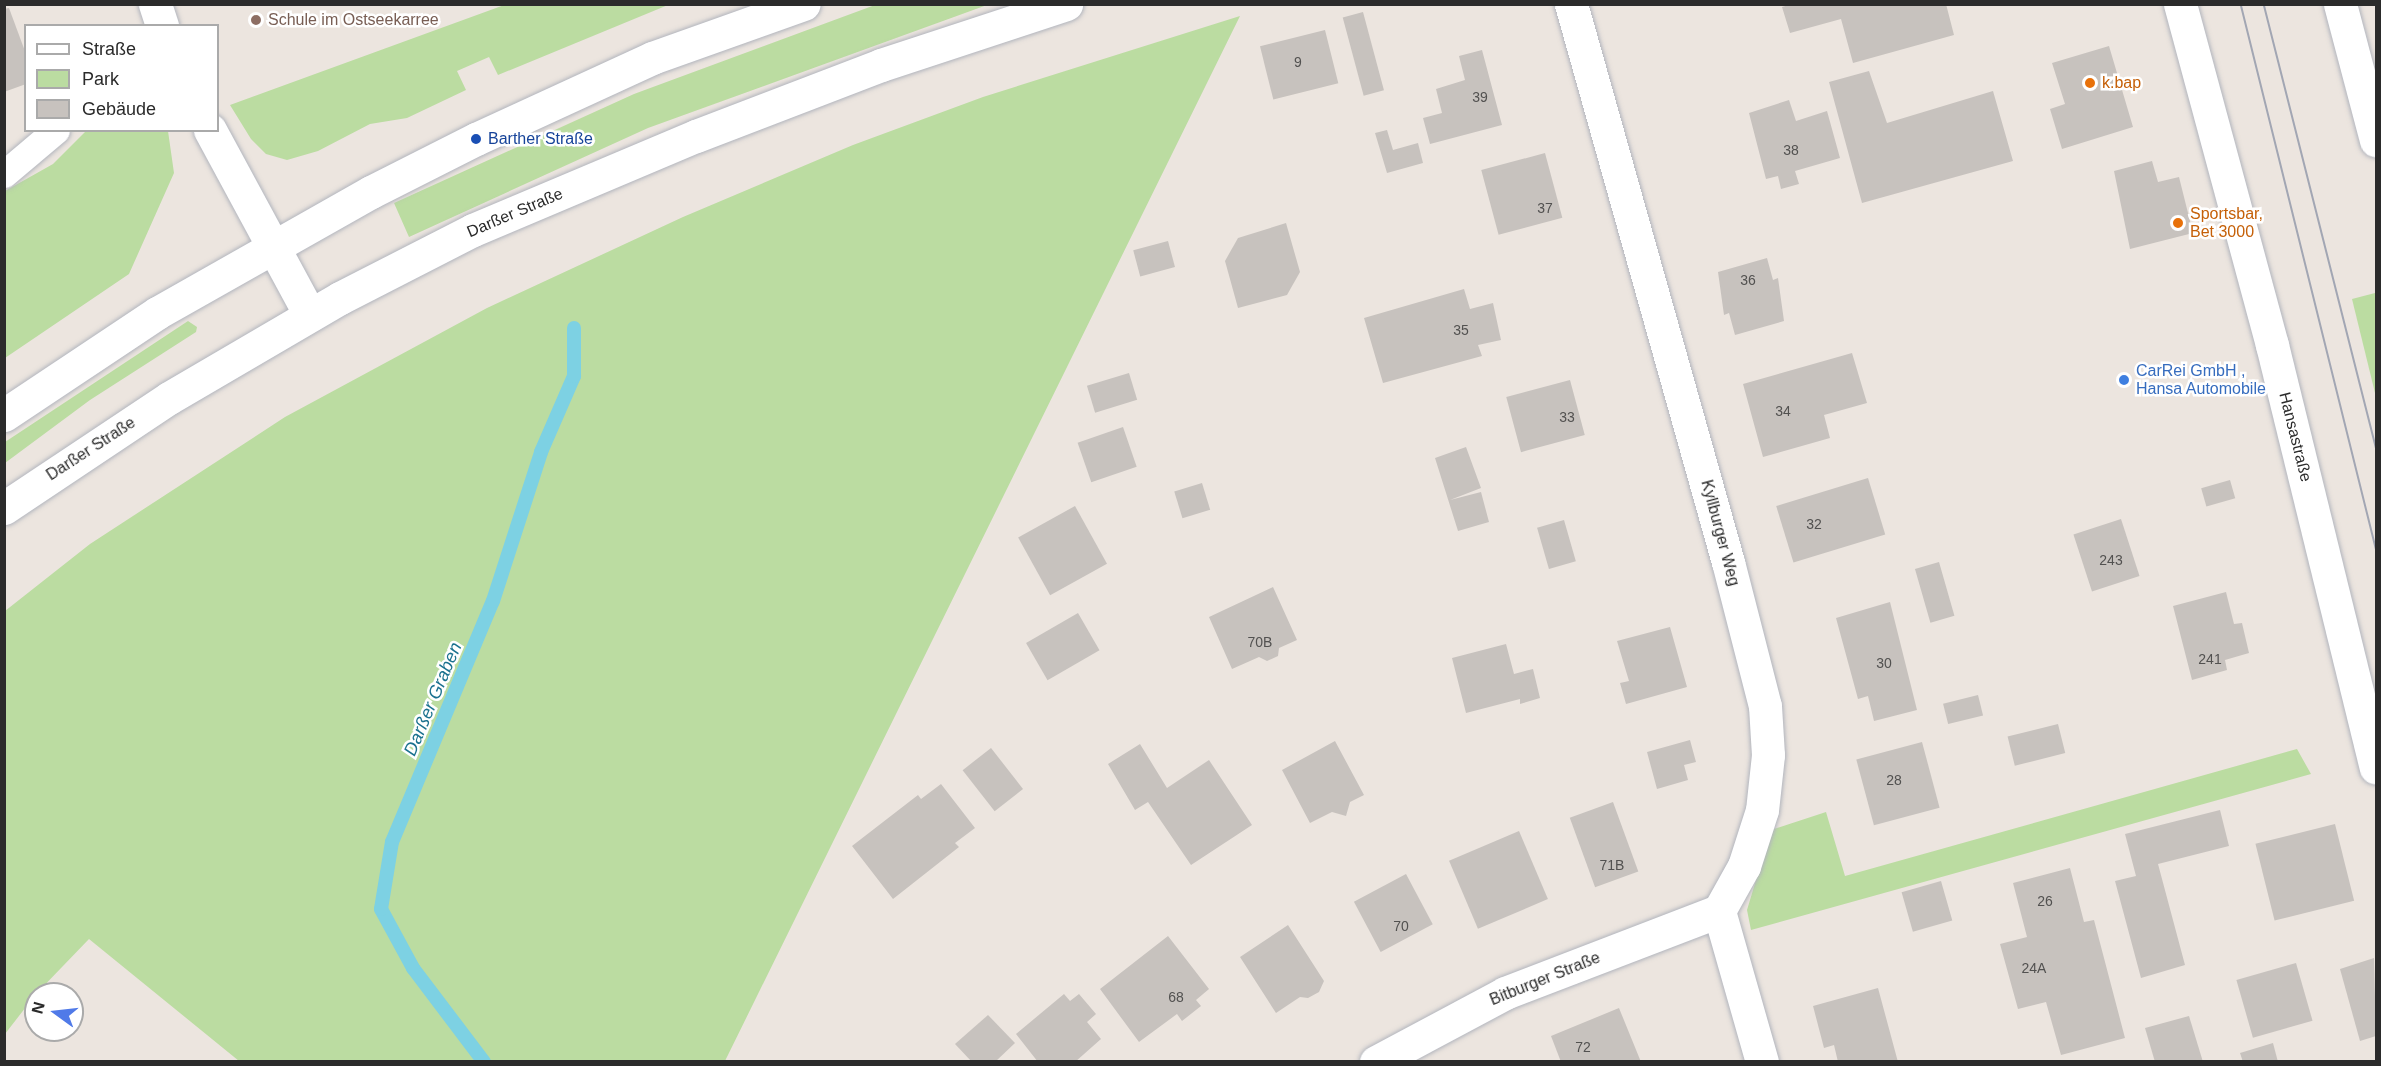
<!DOCTYPE html>
<meta charset="utf-8">
<style>
body{margin:0}
#map{position:relative;width:2381px;height:1066px;overflow:hidden;background:#ece5df;font-family:Helvetica,sans-serif}
div>[style]{position:absolute}
.green>*{inset:0;background:#bbdca1}
.stream>*{height:14px;margin:-7px;padding:0 7px;transform-origin:7px;border-radius:7px;background:#7dd1e3}
.building>*{inset:0;background:#c7c2be;transform-origin:0 0}
.roads{filter:drop-shadow(0 0 2px #b2b5bd) drop-shadow(0 0 2px #b2b5bd)}
.lane>*{height:27px;margin:-13.5px;padding:0 13.5px;transform-origin:13.5px;border-radius:13.5px;background:#fff}
.street>*{height:33px;margin:-16.5px;padding:0 16.5px;transform-origin:16.5px;border-radius:16.5px;background:#fff}
.secondary>*{height:33px;margin:-16.5px;padding:0 16.5px;transform-origin:16.5px;border-radius:16.5px;background:#fff}
.tram>*{height:1.5px;margin:-0.75px;padding:0 0.75px;transform-origin:0.75px;border-radius:0.75px;background:#a2a6b3}
.dots>*{width:16px;height:16px;translate:-50% -50%;box-sizing:border-box;border:3px solid #fff;border-radius:50%}
span{translate:-50% -50%;white-space:nowrap;text-align:center;line-height:1.15;-webkit-text-stroke:5px #fff;paint-order:stroke}
.number-label{font-size:14px;color:#525150}
.number-label span{-webkit-text-stroke-width:0}
.education-label{font-size:16px;color:#785e54}
.left{translate:0 -50%;text-align:left}
.food-label{font-size:16px;color:#c56008}
.transit-label{font-size:16px;color:#164399}
.street-label{font-size:16px;color:#2b2b2b}
.shop-label{font-size:16px;color:#366cbe}
.water-label{font-size:18px;color:#1b728f;font-style:italic}
.frame{position:absolute;inset:0;border:6px solid #2b2b2b;pointer-events:none}
.legend{position:absolute;left:24px;top:24px;width:195px;height:108px;box-sizing:border-box;background:#fff;border:2px solid #aaa;margin:0;padding:8px 10px;list-style:none;font-size:18px;color:#2b2b2b}
.legend li{display:flex;align-items:center;gap:12px;height:30px}
.legend b{width:30px;border:2px solid #aaa}
.north{position:absolute;left:24px;top:982px;width:60px;height:60px;box-sizing:border-box;background:#fff;border:2px solid #aaa;border-radius:50%;rotate:285deg;font-size:16px;font-weight:700;line-height:24px;text-align:center;color:#2b2b2b}
.north::after{content:'';display:block;margin:auto;width:21px;height:27px;background:#507ae8;clip-path:polygon(50% 0,100% 100%,50% 72%,0 100%)}
</style>
<div id="map">
<div class="green">
<div style="clip-path:polygon(507px 4px,668px 5px,498px 75px,489px 57px,457px 71px,466px 90px,407px 118px,370px 124px,318px 151px,287px 160px,266px 154px,251px 139px,230px 105px)"></div>
<div style="clip-path:polygon(875px 5px,987px 5px,648px 128px,409px 237px,394px 203px,634px 94px)"></div>
<div style="clip-path:polygon(1240px 16px,725px 1061px,239px 1061px,89px 939px,36px 994px,5px 1034px,5px 611px,90px 544px,285px 417px,487px 308px,683px 217px,853px 145px,983px 97px)"></div>
<div style="clip-path:polygon(86px 131px,168px 131px,174px 173px,129px 274px,5px 358px,5px 191px,53px 164px)"></div>
<div style="clip-path:polygon(2375px 293px,2376px 297px,2376px 397px,2352px 299px)"></div>
<div style="clip-path:polygon(188px 321px,197px 327px,196px 332px,90px 400px,5px 463px,5px 442px)"></div>
<div style="clip-path:polygon(2297px 749px,2311px 774px,1751px 930px,1747px 910px,1771px 830px,1826px 812px,1845px 876px)"></div>
</div>
<div class="stream">
<div style="left:484px;top:1062px;width:118px;rotate:-127.1deg"></div>
<div style="left:413px;top:968px;width:67px;rotate:-118.5deg"></div>
<div style="left:381px;top:909px;width:68px;rotate:-80.7deg"></div>
<div style="left:392px;top:842px;width:261px;rotate:-67.3deg"></div>
<div style="left:493px;top:601px;width:157px;rotate:-72.1deg"></div>
<div style="left:541px;top:452px;width:83px;rotate:-66.5deg"></div>
<div style="left:574px;top:376px;width:48px;rotate:-90deg"></div>
</div>
<div class="building">
<div style="clip-path:polygon(1792px 4px,1946px 4px,1954px 35px,1853px 63px,1841px 19px,1790px 33px,1782px 7px)"></div>
<div style="clip-path:polygon(9px 8px,26px 54px,26px 84px,4px 92px,4px 9px)"></div>
<div style="left:1363px;top:12px;width:81px;height:21px;rotate:75deg"></div>
<div style="left:1325px;top:30px;width:55px;height:67px;rotate:76deg"></div>
<div style="clip-path:polygon(2109px 46px,2133px 127px,2062px 149px,2050px 109px,2065px 104px,2052px 63px)"></div>
<div style="clip-path:polygon(1482px 50px,1502px 125px,1430px 144px,1423px 118px,1442px 113px,1436px 89px,1465px 80px,1459px 56px)"></div>
<div style="clip-path:polygon(1869px 71px,1887px 123px,1993px 91px,2013px 161px,1862px 203px,1829px 82px)"></div>
<div style="clip-path:polygon(1789px 100px,1796px 121px,1827px 111px,1840px 158px,1795px 171px,1799px 184px,1781px 189px,1778px 176px,1766px 179px,1749px 113px)"></div>
<div style="clip-path:polygon(1387px 130px,1393px 150px,1418px 143px,1423px 163px,1387px 173px,1375px 133px)"></div>
<div style="left:1545px;top:153px;width:67px;height:66px;rotate:75deg"></div>
<div style="clip-path:polygon(2152px 161px,2158px 182px,2179px 177px,2193px 233px,2130px 249px,2114px 171px)"></div>
<div style="clip-path:polygon(1286px 223px,1300px 272px,1287px 295px,1238px 308px,1225px 261px,1238px 238px)"></div>
<div style="left:1168px;top:241px;width:27px;height:36px;rotate:75deg"></div>
<div style="clip-path:polygon(1767px 258px,1773px 280px,1778px 278px,1784px 321px,1735px 335px,1729px 313px,1724px 315px,1718px 272px)"></div>
<div style="clip-path:polygon(1464px 289px,1470px 309px,1493px 303px,1501px 340px,1478px 345px,1482px 356px,1383px 383px,1364px 318px)"></div>
<div style="clip-path:polygon(1852px 353px,1867px 403px,1824px 415px,1830px 438px,1763px 457px,1743px 384px)"></div>
<div style="left:1129px;top:373px;width:28px;height:44px;rotate:73deg"></div>
<div style="left:1570px;top:380px;width:57px;height:66px;rotate:75deg"></div>
<div style="left:1123px;top:427px;width:42px;height:48px;rotate:71deg"></div>
<div style="clip-path:polygon(1466px 447px,1481px 488px,1450px 500px,1481px 492px,1489px 522px,1458px 531px,1435px 458px)"></div>
<div style="left:1868px;top:478px;width:59px;height:96px;rotate:73deg"></div>
<div style="left:2230px;top:480px;width:19px;height:30px;rotate:74deg"></div>
<div style="left:1202px;top:483px;width:28px;height:29px;rotate:73deg"></div>
<div style="left:1075px;top:506px;width:66px;height:65px;rotate:61deg"></div>
<div style="left:2121px;top:519px;width:60px;height:50px;rotate:72deg"></div>
<div style="left:1564px;top:520px;width:43px;height:28px;rotate:74deg"></div>
<div style="left:1939px;top:562px;width:56px;height:25px;rotate:74deg"></div>
<div style="clip-path:polygon(1273px 587px,1297px 640px,1279px 648px,1278px 656px,1267px 661px,1259px 657px,1232px 669px,1209px 617px)"></div>
<div style="clip-path:polygon(2226px 592px,2234px 624px,2242px 623px,2249px 653px,2225px 660px,2227px 670px,2192px 680px,2173px 606px)"></div>
<div style="clip-path:polygon(1890px 602px,1917px 710px,1874px 721px,1868px 696px,1858px 699px,1836px 618px)"></div>
<div style="left:1078px;top:613px;width:43px;height:60px;rotate:60deg"></div>
<div style="clip-path:polygon(1670px 627px,1687px 687px,1626px 704px,1620px 683px,1629px 681px,1617px 641px)"></div>
<div style="clip-path:polygon(1506px 644px,1514px 674px,1533px 669px,1540px 698px,1520px 704px,1520px 699px,1466px 713px,1452px 658px)"></div>
<div style="left:1978px;top:695px;width:21px;height:36px;rotate:76deg"></div>
<div style="left:2058px;top:724px;width:30px;height:52px;rotate:76deg"></div>
<div style="clip-path:polygon(1690px 740px,1696px 762px,1684px 765px,1688px 780px,1657px 789px,1647px 752px)"></div>
<div style="clip-path:polygon(1335px 741px,1364px 795px,1350px 802px,1346px 816px,1332px 812px,1310px 823px,1282px 770px)"></div>
<div style="left:1922px;top:742px;width:68px;height:68px;rotate:75deg"></div>
<div style="clip-path:polygon(1140px 744px,1167px 788px,1209px 760px,1252px 825px,1191px 865px,1148px 802px,1135px 810px,1108px 764px)"></div>
<div style="left:991px;top:748px;width:52px;height:36px;rotate:52deg"></div>
<div style="clip-path:polygon(941px 784px,975px 828px,955px 843px,959px 847px,893px 899px,852px 846px,918px 795px,921px 799px)"></div>
<div style="left:1613px;top:802px;width:74px;height:46px;rotate:70deg"></div>
<div style="clip-path:polygon(2220px 810px,2229px 846px,2158px 864px,2185px 965px,2141px 978px,2115px 881px,2136px 876px,2125px 834px)"></div>
<div style="left:2335px;top:824px;width:79px;height:82px;rotate:76deg"></div>
<div style="left:1519px;top:831px;width:74px;height:76px;rotate:67deg"></div>
<div style="clip-path:polygon(2070px 868px,2084px 922px,2094px 920px,2125px 1038px,2061px 1055px,2046px 1002px,2018px 1009px,2000px 944px,2027px 937px,2013px 883px)"></div>
<div style="left:1406px;top:874px;width:57px;height:59px;rotate:62deg"></div>
<div style="left:1941px;top:881px;width:41px;height:41px;rotate:74deg"></div>
<div style="clip-path:polygon(1288px 925px,1324px 981px,1319px 992px,1308px 998px,1300px 997px,1276px 1013px,1240px 957px)"></div>
<div style="clip-path:polygon(1168px 936px,1209px 989px,1196px 1000px,1201px 1006px,1182px 1021px,1177px 1014px,1139px 1042px,1100px 989px)"></div>
<div style="clip-path:polygon(2374px 958px,2376px 1036px,2360px 1041px,2340px 969px)"></div>
<div style="left:2296px;top:963px;width:60px;height:62px;rotate:74deg"></div>
<div style="clip-path:polygon(1878px 988px,1898px 1062px,1838px 1062px,1834px 1045px,1824px 1048px,1813px 1006px)"></div>
<div style="clip-path:polygon(1064px 994px,1070px 1001px,1079px 994px,1096px 1014px,1087px 1022px,1101px 1039px,1075px 1062px,1038px 1062px,1016px 1034px)"></div>
<div style="clip-path:polygon(1619px 1008px,1641px 1062px,1561px 1062px,1551px 1036px)"></div>
<div style="clip-path:polygon(988px 1015px,1015px 1043px,995px 1062px,972px 1062px,955px 1044px)"></div>
<div style="clip-path:polygon(2189px 1016px,2203px 1062px,2155px 1062px,2145px 1028px)"></div>
<div style="clip-path:polygon(2273px 1043px,2278px 1062px,2243px 1062px,2240px 1053px)"></div>
</div>
<div class="roads">
<div class="lane">
<div style="left:4px;top:174px;width:68px;rotate:-40.2deg"></div>
</div>
<div class="street">
<div style="left:155px;top:4px;width:23px;rotate:72deg"></div>
<div style="left:1571px;top:4px;width:580px;rotate:74.29deg"></div>
<div style="left:1728px;top:562px;width:149px;rotate:75.6deg"></div>
<div style="left:1765px;top:706px;width:49px;rotate:86.5deg"></div>
<div style="left:1768px;top:755px;width:55px;rotate:96.2deg"></div>
<div style="left:1762px;top:810px;width:59px;rotate:107.8deg"></div>
<div style="left:1744px;top:866px;width:51px;rotate:119.1deg"></div>
<div style="left:1719px;top:911px;width:157px;rotate:74.1deg"></div>
<div style="left:210px;top:130px;width:210px;rotate:61.6deg"></div>
<div style="left:1376px;top:1062px;width:146px;rotate:-28.1deg"></div>
<div style="left:1505px;top:993px;width:229px;rotate:-21deg"></div>
</div>
<div class="secondary">
<div style="left:2180px;top:4px;width:353px;rotate:74.9deg"></div>
<div style="left:2272px;top:345px;width:435px;rotate:76.2deg"></div>
<div style="left:2340px;top:4px;width:141px;rotate:75.2deg"></div>
<div style="left:4px;top:415px;width:184px;rotate:-33.7deg"></div>
<div style="left:157px;top:313px;width:246px;rotate:-29.5deg"></div>
<div style="left:371px;top:192px;width:118px;rotate:-26.8deg"></div>
<div style="left:476px;top:139px;width:194px;rotate:-24.7deg"></div>
<div style="left:652px;top:58px;width:161px;rotate:-19.6deg"></div>
<div style="left:4px;top:508px;width:198px;rotate:-33.7deg"></div>
<div style="left:169px;top:398px;width:198px;rotate:-30.3deg"></div>
<div style="left:340px;top:298px;width:149px;rotate:-27.1deg"></div>
<div style="left:473px;top:230px;width:242px;rotate:-22.9deg"></div>
<div style="left:696px;top:136px;width:198px;rotate:-21deg"></div>
<div style="left:881px;top:65px;width:195px;rotate:-18.2deg"></div>
</div>
</div>
<div class="tram">
<div style="left:2241px;top:4px;width:561px;rotate:76.06deg"></div>
<div style="left:2264px;top:4px;width:458px;rotate:75.8deg"></div>
</div>
<div class="dots">
<div style="left:256px;top:20px;background:#8d6e63"></div>
<div style="left:2090px;top:83px;background:#e8710a"></div>
<div style="left:476px;top:139px;background:#1a4fb4"></div>
<div style="left:2178px;top:223px;background:#e8710a"></div>
<div style="left:2124px;top:380px;background:#3f7fe0"></div>
</div>
<div class="number-label">
<span style="left:1298px;top:62px">9</span>
<span style="left:1480px;top:97px">39</span>
<span style="left:1791px;top:150px">38</span>
<span style="left:1545px;top:208px">37</span>
<span style="left:1748px;top:280px">36</span>
<span style="left:1461px;top:330px">35</span>
<span style="left:1783px;top:411px">34</span>
<span style="left:1567px;top:417px">33</span>
<span style="left:1814px;top:524px">32</span>
<span style="left:2111px;top:560px">243</span>
<span style="left:1260px;top:642px">70B</span>
<span style="left:2210px;top:659px">241</span>
<span style="left:1884px;top:663px">30</span>
<span style="left:1894px;top:780px">28</span>
<span style="left:1612px;top:865px">71B</span>
<span style="left:2045px;top:901px">26</span>
<span style="left:1401px;top:926px">70</span>
<span style="left:2034px;top:968px">24A</span>
<span style="left:1176px;top:997px">68</span>
<span style="left:1583px;top:1047px">72</span>
</div>
<div class="education-label">
<span class="left" style="left:268px;top:20px">Schule im Ostseekarree</span>
</div>
<div class="food-label">
<span class="left" style="left:2102px;top:83px">k.bap</span>
<span class="left" style="left:2190px;top:223px">Sportsbar,<br>Bet 3000</span>
</div>
<div class="transit-label">
<span class="left" style="left:488px;top:139px">Barther Straße</span>
</div>
<div class="street-label">
<span style="left:515px;top:213px;rotate:-23deg">Darßer Straße</span>
<span style="left:2295px;top:437px;rotate:76deg">Hansastraße</span>
<span style="left:91px;top:449px;rotate:-33deg">Darßer Straße</span>
<span style="left:1720px;top:533px;rotate:75deg">Kyllburger Weg</span>
<span style="left:1545px;top:979px;rotate:-22deg">Bitburger Straße</span>
</div>
<div class="shop-label">
<span class="left" style="left:2136px;top:380px">CarRei GmbH ,<br>Hansa Automobile</span>
</div>
<div class="water-label">
<span style="left:433px;top:699px;rotate:-67deg">Darßer Graben</span>
</div>
<div class="frame"></div>
<ul class="legend">
<li><b style="height:8px;background:#fff"></b>Straße</li>
<li><b style="height:16px;background:#bbdca1"></b>Park</li>
<li><b style="height:16px;background:#c7c2be"></b>Gebäude</li>
</ul>
<div class="north">N</div>
</div>
